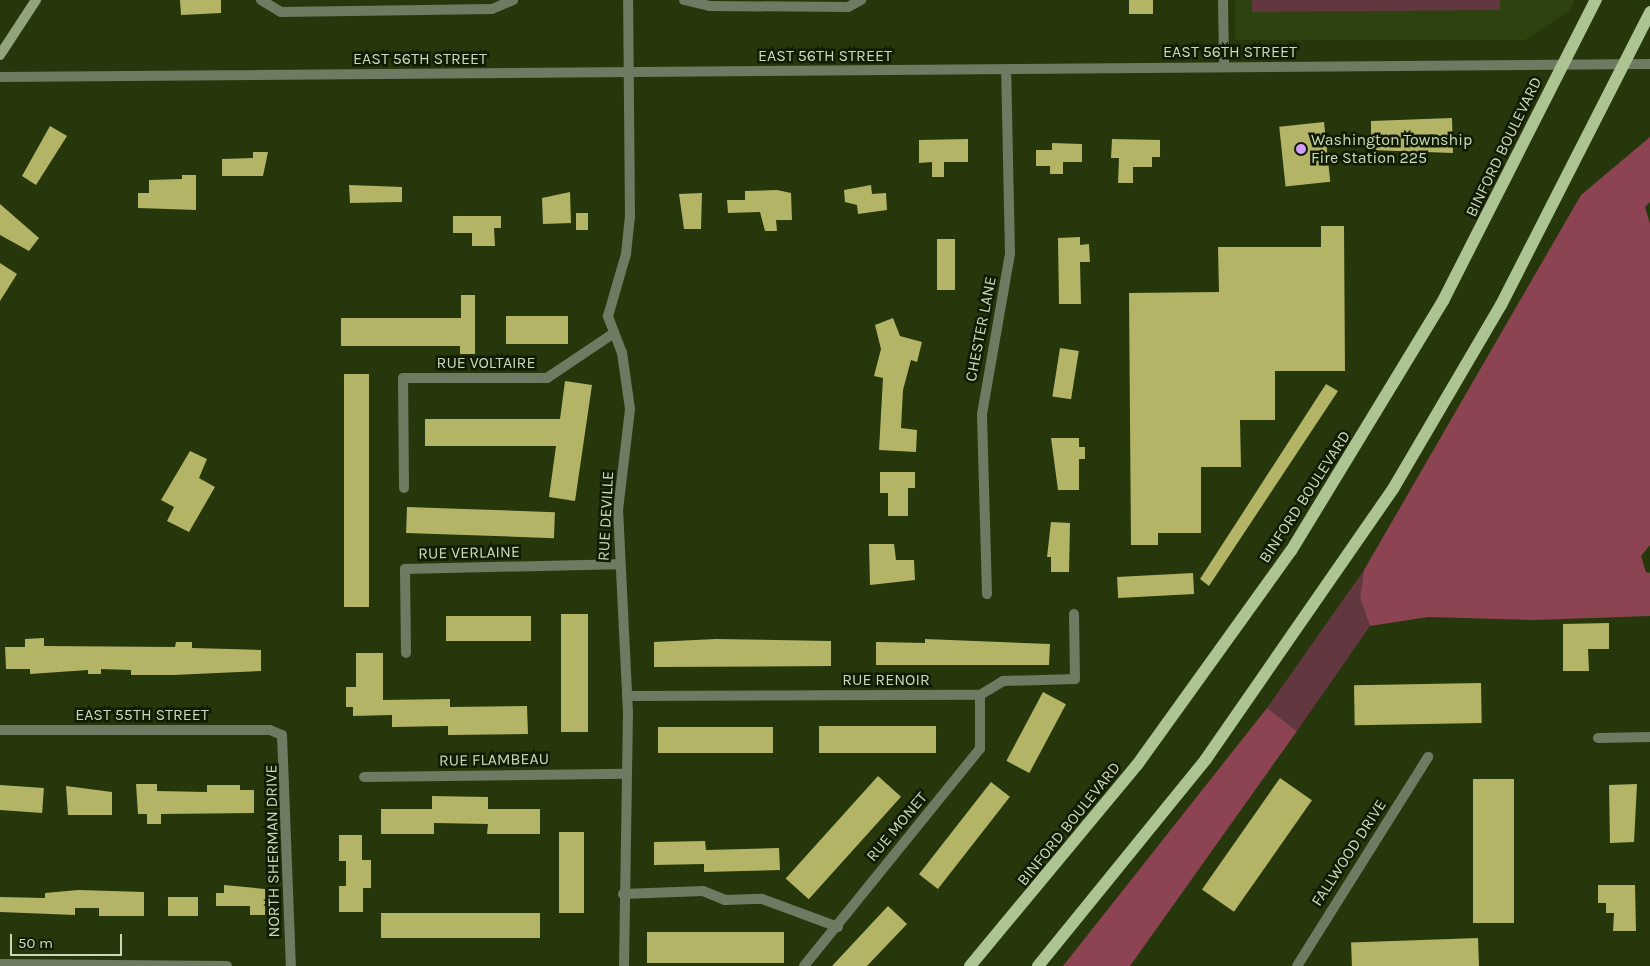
<!DOCTYPE html>
<style>
body{margin:0}
#map{position:relative;width:1650px;height:966px;overflow:hidden;background:#26370b;font-family:Karla,sans-serif}
div>[style]{position:absolute}
.built>*{inset:0;background:#2e4210}
.green>*{inset:0;background:#63373f}
.forest>*{inset:0;background:#8c4352}
.building>*{inset:0;background:#b4b467;transform-origin:0 0}
.minor>*{height:10px;margin:-5px;padding:0 5px;transform-origin:5px;border-radius:5px;background:#6e7a62}
.tertiary>*{height:10px;margin:-5px;padding:0 5px;transform-origin:5px;border-radius:5px;background:#6e7a62}
.secondary>*{height:10px;margin:-5px;padding:0 5px;transform-origin:5px;border-radius:5px;background:#91a47c}
.primary>*{height:12px;margin:-6px;padding:0 6px;transform-origin:6px;border-radius:6px;background:#abc491}
.dots>*{width:14px;height:14px;translate:-50% -50%;box-sizing:border-box;border:2px solid #121c05;border-radius:50%}
span{translate:-50% -50%;white-space:nowrap;text-align:center;line-height:1.15;-webkit-text-stroke:5px #121c05;paint-order:stroke}
.street-label{font-size:16px;color:#cad9bb}
.poi-label{font-size:16px;color:#cad9bb}
.left{translate:0 -50%;text-align:left}
.scale{position:absolute;left:10px;top:934px;width:112px;height:22px;box-sizing:border-box;border:2px solid #cad9bb;border-top:0;padding-left:6px;font-size:15px;line-height:18px;white-space:nowrap;color:#cad9bb;-webkit-text-stroke:4px #121c05;paint-order:stroke}
</style>
<div id="map">
<div class="built">
<div style="clip-path:polygon(1235px 0,1575px 0,1569px 11px,1525px 40px,1235px 40px)"></div>
</div>
<div class="green">
<div style="clip-path:polygon(1252px 0,1500px 0,1500px 10px,1252px 12px)"></div>
<div style="clip-path:polygon(1364px 570px,1360px 598px,1370px 626px,1297px 731px,1267px 708px)"></div>
</div>
<div class="forest">
<div style="clip-path:polygon(1650px 137px,1650px 202px,1645px 207px,1650px 224px,1650px 545px,1641px 556px,1646px 572px,1650px 573px,1650px 616px,1534px 620px,1428px 617px,1370px 626px,1360px 598px,1364px 570px,1581px 195px)"></div>
<div style="clip-path:polygon(1267px 708px,1297px 731px,1130px 966px,1063px 966px)"></div>
</div>
<div class="building">
<div style="clip-path:polygon(180px 0,221px 0,221px 13px,181px 15px)"></div>
<div style="left:1129px;top:0;width:24px;height:14px"></div>
<div style="clip-path:polygon(1452px 118px,1453px 153px,1371px 150px,1371px 121px)"></div>
<div style="left:1324px;top:122px;width:60px;height:45px;rotate:84deg"></div>
<div style="clip-path:polygon(50px 126px,67px 136px,36px 185px,22px 176px)"></div>
<div style="clip-path:polygon(968px 139px,968px 162px,944px 162px,944px 177px,932px 177px,932px 162px,919px 163px,919px 140px)"></div>
<div style="clip-path:polygon(1112px 139px,1160px 140px,1160px 157px,1152px 157px,1152px 167px,1133px 167px,1133px 183px,1118px 183px,1119px 158px,1111px 158px)"></div>
<div style="clip-path:polygon(1052px 143px,1082px 144px,1082px 162px,1063px 162px,1063px 174px,1050px 174px,1050px 166px,1036px 166px,1036px 150px,1052px 150px)"></div>
<div style="clip-path:polygon(253px 152px,268px 152px,263px 176px,222px 176px,222px 159px,253px 158px)"></div>
<div style="clip-path:polygon(182px 175px,196px 175px,196px 210px,138px 208px,138px 193px,149px 193px,149px 180px,182px 179px)"></div>
<div style="clip-path:polygon(349px 185px,402px 187px,402px 202px,350px 203px)"></div>
<div style="clip-path:polygon(871px 185px,872px 194px,886px 193px,887px 210px,858px 214px,857px 205px,845px 202px,844px 190px)"></div>
<div style="clip-path:polygon(777px 190px,791px 193px,792px 220px,776px 220px,777px 231px,765px 231px,760px 212px,728px 213px,727px 200px,745px 200px,745px 191px)"></div>
<div style="clip-path:polygon(570px 192px,571px 223px,543px 224px,542px 198px)"></div>
<div style="clip-path:polygon(702px 193px,701px 229px,684px 229px,679px 194px)"></div>
<div style="clip-path:polygon(0 204px,39px 238px,29px 251px,0 235px)"></div>
<div style="left:576px;top:213px;width:12px;height:17px"></div>
<div style="clip-path:polygon(453px 216px,501px 216px,501px 228px,494px 228px,495px 246px,472px 246px,472px 233px,453px 233px)"></div>
<div style="clip-path:polygon(1321px 226px,1344px 226px,1345px 371px,1275px 371px,1275px 420px,1240px 420px,1241px 467px,1201px 467px,1201px 533px,1158px 533px,1158px 545px,1131px 545px,1129px 293px,1219px 292px,1218px 247px,1321px 247px)"></div>
<div style="clip-path:polygon(1080px 237px,1080px 245px,1089px 244px,1090px 262px,1080px 262px,1081px 304px,1059px 304px,1058px 238px)"></div>
<div style="left:937px;top:239px;width:18px;height:51px"></div>
<div style="clip-path:polygon(0 263px,17px 274px,0 301px)"></div>
<div style="clip-path:polygon(461px 295px,475px 295px,475px 354px,460px 354px,460px 346px,341px 346px,341px 318px,461px 318px)"></div>
<div style="left:506px;top:316px;width:62px;height:28px"></div>
<div style="clip-path:polygon(893px 318px,900px 336px,922px 342px,917px 362px,911px 360px,903px 390px,901px 428px,917px 430px,916px 452px,879px 450px,883px 378px,874px 376px,881px 349px,875px 325px)"></div>
<div style="left:1060px;top:348px;width:19px;height:49px;rotate:9deg"></div>
<div style="left:344px;top:374px;width:25px;height:233px"></div>
<div style="clip-path:polygon(565px 381px,592px 385px,575px 501px,549px 497px,556px 446px,425px 446px,425px 419px,560px 419px)"></div>
<div style="clip-path:polygon(1326px 384px,1338px 391px,1209px 586px,1200px 579px)"></div>
<div style="clip-path:polygon(1051px 438px,1079px 438px,1079px 447px,1085px 447px,1085px 459px,1079px 459px,1079px 490px,1058px 490px)"></div>
<div style="clip-path:polygon(190px 451px,207px 459px,199px 478px,215px 487px,189px 532px,167px 521px,174px 507px,161px 500px)"></div>
<div style="clip-path:polygon(880px 472px,915px 472px,915px 488px,908px 488px,908px 516px,888px 516px,888px 493px,880px 493px)"></div>
<div style="left:407px;top:507px;width:148px;height:26px;rotate:2deg"></div>
<div style="clip-path:polygon(1051px 522px,1070px 523px,1069px 572px,1051px 572px,1051px 557px,1047px 557px)"></div>
<div style="clip-path:polygon(869px 544px,894px 544px,896px 560px,914px 560px,915px 580px,870px 585px)"></div>
<div style="left:1193px;top:573px;width:21px;height:76px;rotate:87deg"></div>
<div style="left:561px;top:614px;width:27px;height:118px"></div>
<div style="left:446px;top:616px;width:85px;height:25px"></div>
<div style="clip-path:polygon(1609px 623px,1609px 649px,1588px 649px,1589px 671px,1563px 671px,1563px 624px)"></div>
<div style="clip-path:polygon(44px 638px,44px 646px,175px 647px,176px 642px,192px 642px,192px 648px,261px 650px,261px 671px,173px 675px,131px 675px,131px 670px,101px 669px,101px 674px,88px 674px,88px 670px,30px 674px,30px 669px,6px 669px,5px 647px,25px 647px,25px 639px)"></div>
<div style="clip-path:polygon(716px 639px,831px 641px,831px 666px,654px 667px,654px 642px)"></div>
<div style="clip-path:polygon(925px 639px,1050px 644px,1049px 665px,876px 665px,876px 642px,925px 643px)"></div>
<div style="clip-path:polygon(356px 653px,383px 653px,383px 700px,450px 699px,450px 707px,527px 706px,528px 734px,448px 735px,448px 726px,392px 727px,392px 715px,353px 716px,353px 707px,346px 707px,346px 687px,356px 687px)"></div>
<div style="left:1481px;top:683px;width:40px;height:127px;rotate:89deg"></div>
<div style="left:1043px;top:692px;width:26px;height:78px;rotate:28deg"></div>
<div style="left:819px;top:726px;width:117px;height:27px"></div>
<div style="left:658px;top:727px;width:115px;height:26px"></div>
<div style="left:878px;top:776px;width:31px;height:138px;rotate:42deg"></div>
<div style="left:1280px;top:778px;width:39px;height:136px;rotate:35deg"></div>
<div style="left:1473px;top:779px;width:41px;height:144px"></div>
<div style="left:991px;top:782px;width:24px;height:117px;rotate:38deg"></div>
<div style="clip-path:polygon(136px 784px,157px 784px,157px 791px,207px 792px,207px 785px,240px 785px,240px 790px,254px 790px,254px 813px,161px 814px,161px 824px,147px 824px,147px 814px,138px 814px)"></div>
<div style="clip-path:polygon(1637px 784px,1634px 842px,1610px 843px,1609px 785px)"></div>
<div style="left:0;top:785px;width:44px;height:25px;rotate:4deg"></div>
<div style="clip-path:polygon(66px 786px,112px 792px,112px 815px,68px 815px)"></div>
<div style="clip-path:polygon(432px 796px,488px 797px,488px 809px,540px 809px,540px 834px,487px 834px,488px 824px,434px 823px,434px 834px,381px 834px,381px 809px,432px 809px)"></div>
<div style="left:559px;top:832px;width:25px;height:81px"></div>
<div style="clip-path:polygon(339px 835px,362px 835px,362px 860px,371px 860px,371px 888px,363px 888px,363px 912px,339px 912px,339px 886px,346px 886px,346px 861px,339px 861px)"></div>
<div style="clip-path:polygon(705px 841px,706px 850px,779px 848px,780px 870px,704px 872px,704px 864px,654px 865px,654px 842px)"></div>
<div style="clip-path:polygon(224px 885px,265px 889px,265px 915px,250px 915px,250px 906px,216px 906px,216px 893px,224px 893px)"></div>
<div style="clip-path:polygon(1598px 885px,1635px 885px,1636px 931px,1613px 931px,1614px 913px,1606px 913px,1606px 903px,1598px 903px)"></div>
<div style="clip-path:polygon(78px 890px,144px 892px,144px 916px,99px 916px,99px 908px,75px 908px,75px 915px,0 912px,0 897px,45px 898px,45px 893px)"></div>
<div style="left:168px;top:897px;width:30px;height:19px"></div>
<div style="clip-path:polygon(888px 906px,907px 924px,867px 966px,832px 966px)"></div>
<div style="left:381px;top:913px;width:159px;height:25px"></div>
<div style="left:647px;top:932px;width:137px;height:31px"></div>
<div style="left:1478px;top:938px;width:28px;height:127px;rotate:88deg"></div>
</div>
<div class="minor">
<div style="left:261px;top:0;width:23px;rotate:31deg"></div>
<div style="left:281px;top:12px;width:211px;rotate:-0.8deg"></div>
<div style="left:492px;top:9px;width:23px;rotate:-23deg"></div>
<div style="left:684px;top:0;width:26px;rotate:13deg"></div>
<div style="left:709px;top:6px;width:139px;rotate:0.4deg"></div>
<div style="left:848px;top:7px;width:15px;rotate:-28deg"></div>
<div style="left:1223px;top:0;width:67px;rotate:89.1deg"></div>
<div style="left:404px;top:488px;width:110px;rotate:-90.5deg"></div>
<div style="left:403px;top:378px;width:144px"></div>
<div style="left:547px;top:378px;width:81px;rotate:-33.9deg"></div>
<div style="left:987px;top:594px;width:180px;rotate:-91.6deg"></div>
<div style="left:982px;top:414px;width:162px;rotate:-80.1deg"></div>
<div style="left:1010px;top:254px;width:184px;rotate:-91.2deg"></div>
<div style="left:406px;top:653px;width:84px;rotate:-90.7deg"></div>
<div style="left:405px;top:569px;width:213px;rotate:-1.3deg"></div>
<div style="left:627px;top:696px;width:353px;rotate:-0.2deg"></div>
<div style="left:980px;top:695px;width:27px;rotate:-31deg"></div>
<div style="left:1003px;top:681px;width:72px;rotate:-1.6deg"></div>
<div style="left:1075px;top:679px;width:65px;rotate:-90.9deg"></div>
<div style="left:0;top:730px;width:270px"></div>
<div style="left:270px;top:730px;width:13px;rotate:23deg"></div>
<div style="left:282px;top:735px;width:231px;rotate:87.8deg"></div>
<div style="left:1598px;top:738px;width:52px;rotate:-1.1deg"></div>
<div style="left:364px;top:777px;width:262px;rotate:-0.7deg"></div>
<div style="left:623px;top:894px;width:80px;rotate:-2.1deg"></div>
<div style="left:703px;top:891px;width:24px;rotate:22deg"></div>
<div style="left:725px;top:900px;width:37px;rotate:-2deg"></div>
<div style="left:762px;top:899px;width:81px;rotate:20.2deg"></div>
<div style="left:0;top:964px;width:227px;rotate:0.5deg"></div>
<div style="left:624px;top:966px;width:253px;rotate:-89.1deg"></div>
<div style="left:628px;top:713px;width:203px;rotate:-92.8deg"></div>
<div style="left:618px;top:510px;width:102px;rotate:-83.2deg"></div>
<div style="left:630px;top:409px;width:57px;rotate:-98.1deg"></div>
<div style="left:622px;top:353px;width:40px;rotate:-111deg"></div>
<div style="left:608px;top:316px;width:65px;rotate:-73.8deg"></div>
<div style="left:626px;top:254px;width:36px;rotate:-84deg"></div>
<div style="left:630px;top:218px;width:218px;rotate:-90.5deg"></div>
<div style="left:804px;top:966px;width:279px;rotate:-51deg"></div>
<div style="left:980px;top:749px;width:54px;rotate:-90deg"></div>
<div style="left:1297px;top:966px;width:247px;rotate:-57.9deg"></div>
</div>
<div class="tertiary">
<div style="left:0;top:77px;width:1650px;rotate:-0.45deg"></div>
</div>
<div class="secondary">
<div style="left:0;top:55px;width:66px;rotate:-56.8deg"></div>
</div>
<div class="primary">
<div style="left:970px;top:966px;width:261px;rotate:-50.3deg"></div>
<div style="left:1137px;top:765px;width:264px;rotate:-54.3deg"></div>
<div style="left:1291px;top:551px;width:293px;rotate:-58.7deg"></div>
<div style="left:1443px;top:301px;width:338px;rotate:-63.1deg"></div>
<div style="left:1038px;top:966px;width:267px;rotate:-50.9deg"></div>
<div style="left:1206px;top:759px;width:328px;rotate:-55.3deg"></div>
<div style="left:1393px;top:489px;width:213px;rotate:-59.6deg"></div>
<div style="left:1501px;top:305px;width:329px;rotate:-63deg"></div>
</div>
<div class="dots">
<div style="left:1301px;top:149px;background:#d29dfd"></div>
</div>
<div class="street-label">
<span style="left:1230px;top:52px">EAST 56TH STREET</span>
<span style="left:825px;top:56px">EAST 56TH STREET</span>
<span style="left:420px;top:59px">EAST 56TH STREET</span>
<span style="left:1504px;top:147px;rotate:-64deg">BINFORD BOULEVARD</span>
<span style="left:981px;top:329px;rotate:-79deg">CHESTER LANE</span>
<span style="left:486px;top:363px">RUE VOLTAIRE</span>
<span style="left:1305px;top:497px;rotate:-57deg">BINFORD BOULEVARD</span>
<span style="left:606px;top:516px;rotate:-87deg">RUE DEVILLE</span>
<span style="left:469px;top:553px;rotate:-1deg">RUE VERLAINE</span>
<span style="left:886px;top:680px">RUE RENOIR</span>
<span style="left:142px;top:715px">EAST 55TH STREET</span>
<span style="left:494px;top:760px;rotate:-1deg">RUE FLAMBEAU</span>
<span style="left:1069px;top:824px;rotate:-51deg">BINFORD BOULEVARD</span>
<span style="left:897px;top:827px;rotate:-50deg">RUE MONET</span>
<span style="left:273px;top:851px;rotate:-91deg">NORTH SHERMAN DRIVE</span>
<span style="left:1349px;top:853px;rotate:-57deg">FALLWOOD DRIVE</span>
</div>
<div class="poi-label">
<span class="left" style="left:1311px;top:149px">Washington Township<br>Fire Station 225</span>
</div>
<div class="scale">50 m</div>
</div>
